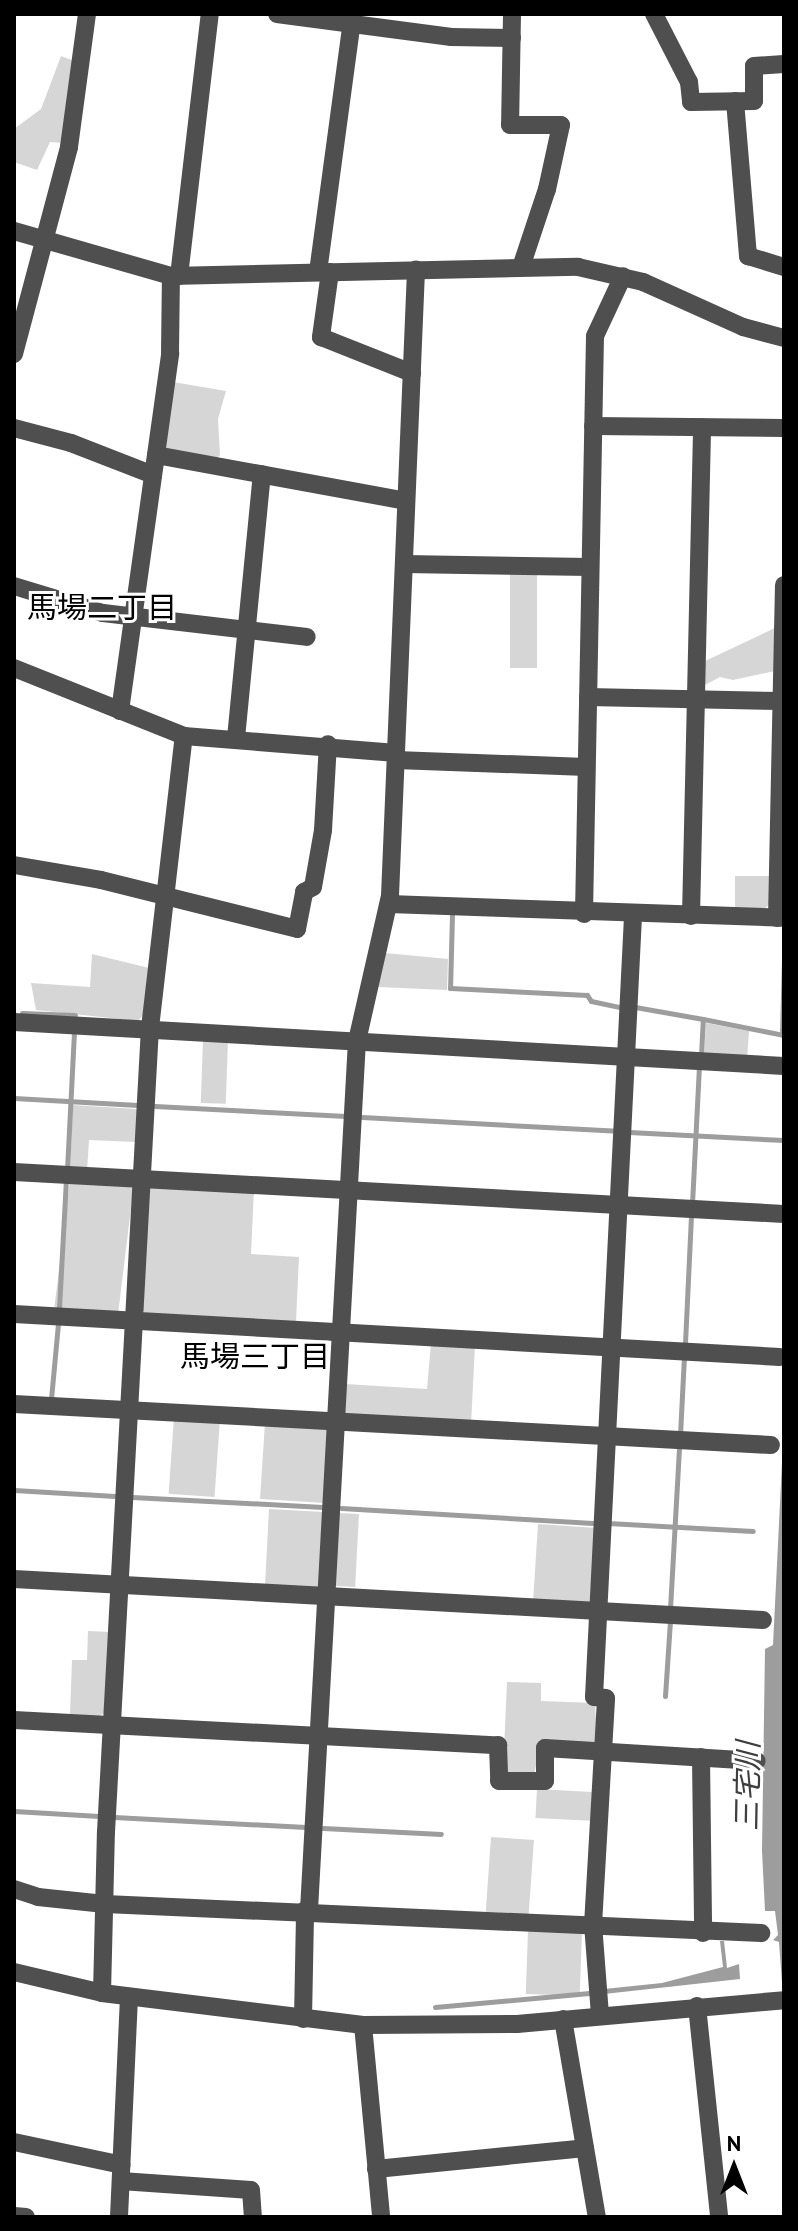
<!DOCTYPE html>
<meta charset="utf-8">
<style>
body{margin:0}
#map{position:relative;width:798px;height:2231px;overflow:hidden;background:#fff;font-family:"PT Sans","Noto Sans JP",sans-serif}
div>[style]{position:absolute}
.green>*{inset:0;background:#d6d6d6;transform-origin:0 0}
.water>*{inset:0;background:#9d9d9d}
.stream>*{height:5px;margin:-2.5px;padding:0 2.5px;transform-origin:2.5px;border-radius:2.5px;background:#9d9d9d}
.minor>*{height:18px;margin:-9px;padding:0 9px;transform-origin:9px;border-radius:9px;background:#4f4f4f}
span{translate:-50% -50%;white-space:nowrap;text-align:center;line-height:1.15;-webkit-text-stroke:6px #fff;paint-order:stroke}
.neighbourhood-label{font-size:30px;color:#000}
.water-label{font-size:30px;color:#3e3e3e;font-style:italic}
.frame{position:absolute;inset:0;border:16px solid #000;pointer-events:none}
.north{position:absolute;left:694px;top:2127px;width:80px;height:80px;-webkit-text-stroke:6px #fff;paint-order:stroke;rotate:0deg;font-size:22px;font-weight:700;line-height:32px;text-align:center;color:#000}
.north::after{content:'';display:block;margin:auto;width:28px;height:36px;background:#000;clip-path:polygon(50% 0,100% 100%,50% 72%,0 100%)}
</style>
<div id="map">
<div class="green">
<div style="clip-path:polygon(61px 56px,74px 61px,63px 143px,50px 142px,37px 170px,14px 162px,14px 129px,41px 109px)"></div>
<div style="clip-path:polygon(173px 382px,226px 391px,218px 419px,220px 455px,216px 460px,167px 450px,164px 445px)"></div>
<div style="left:510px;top:574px;width:27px;height:94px"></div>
<div style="clip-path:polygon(777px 627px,775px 671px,733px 680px,720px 677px,703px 686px,703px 662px)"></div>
<div style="clip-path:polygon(735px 876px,772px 876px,771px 903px,762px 911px,735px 911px)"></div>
<div style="clip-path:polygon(385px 953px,448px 959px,447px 990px,378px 987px)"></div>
<div style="clip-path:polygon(92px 954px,149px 968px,145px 1013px,138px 1021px,36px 1010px,31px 983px,90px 987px)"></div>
<div style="clip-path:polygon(706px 1023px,749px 1031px,747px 1060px,704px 1057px)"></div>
<div style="left:203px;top:1039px;width:25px;height:64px;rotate:2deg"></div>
<div style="clip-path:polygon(73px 1105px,137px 1109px,136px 1142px,89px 1140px,87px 1171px,70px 1170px)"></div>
<div style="left:70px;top:1180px;width:64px;height:130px;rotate:7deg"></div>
<div style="clip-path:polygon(152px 1185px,254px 1189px,251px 1254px,299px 1257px,296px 1322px,146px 1314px,141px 1308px,147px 1190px)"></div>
<div style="clip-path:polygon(431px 1343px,475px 1345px,471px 1425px,349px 1418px,343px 1412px,345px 1384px,427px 1389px)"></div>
<div style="left:174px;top:1417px;width:46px;height:77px;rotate:4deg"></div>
<div style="clip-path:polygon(265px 1423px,325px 1426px,329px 1431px,325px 1503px,260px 1499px)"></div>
<div style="left:269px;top:1509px;width:55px;height:78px;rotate:3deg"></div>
<div style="left:338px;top:1513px;width:21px;height:73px;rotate:3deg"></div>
<div style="clip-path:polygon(538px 1524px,597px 1528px,593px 1599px,588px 1605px,533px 1602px)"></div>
<div style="clip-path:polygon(88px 1631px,109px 1632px,106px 1711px,100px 1716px,70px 1714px,72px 1660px,87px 1660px)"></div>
<div style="clip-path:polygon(507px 1682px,541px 1683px,541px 1701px,595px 1703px,597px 1738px,593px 1744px,541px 1742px,534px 1775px,503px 1772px)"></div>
<div style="left:537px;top:1789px;width:55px;height:29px;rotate:3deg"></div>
<div style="left:491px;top:1837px;width:43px;height:75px;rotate:4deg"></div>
<div style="left:528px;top:1930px;width:54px;height:64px;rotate:2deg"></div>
</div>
<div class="water">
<div style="clip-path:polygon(784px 1422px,784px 2010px,779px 1942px,773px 1940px,778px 1935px,775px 1911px,765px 1911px,762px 1851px,765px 1649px,773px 1645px)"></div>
<div style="clip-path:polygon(720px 1941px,724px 1941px,727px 1968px,739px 1964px,740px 1979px,604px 1994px,604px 1989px,662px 1983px,723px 1967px)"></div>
</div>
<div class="stream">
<div style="left:452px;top:914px;width:74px;rotate:91.5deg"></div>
<div style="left:450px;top:988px;width:137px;rotate:2.9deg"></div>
<div style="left:587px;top:995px;width:7px;rotate:56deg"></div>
<div style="left:591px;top:1001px;width:33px;rotate:12deg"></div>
<div style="left:635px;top:1007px;width:69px;rotate:10deg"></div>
<div style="left:22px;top:1013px;width:53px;rotate:2.2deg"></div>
<div style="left:782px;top:1035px;width:75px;rotate:-88.5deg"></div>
<div style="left:701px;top:1055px;width:36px;rotate:-87deg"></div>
<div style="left:703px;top:1019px;width:83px;rotate:11.2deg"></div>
<div style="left:14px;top:1098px;width:124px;rotate:3.2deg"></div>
<div style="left:155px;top:1106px;width:191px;rotate:3deg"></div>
<div style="left:362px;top:1117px;width:255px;rotate:3.1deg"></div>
<div style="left:629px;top:1132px;width:155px;rotate:3deg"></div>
<div style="left:67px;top:1170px;width:139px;rotate:-87.1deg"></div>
<div style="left:692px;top:1204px;width:137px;rotate:-87.1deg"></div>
<div style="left:59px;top:1308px;width:128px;rotate:-86.9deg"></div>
<div style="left:685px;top:1343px;width:128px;rotate:-87.3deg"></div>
<div style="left:51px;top:1399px;width:76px;rotate:-84.7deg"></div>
<div style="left:680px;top:1435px;width:78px;rotate:-87.1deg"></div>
<div style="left:14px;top:1490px;width:101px;rotate:3.4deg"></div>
<div style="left:132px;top:1497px;width:191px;rotate:3deg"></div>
<div style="left:341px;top:1508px;width:256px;rotate:3.4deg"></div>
<div style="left:608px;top:1523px;width:145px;rotate:3.2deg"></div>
<div style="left:670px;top:1609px;width:163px;rotate:-86.8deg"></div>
<div style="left:665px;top:1696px;width:76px;rotate:-86.2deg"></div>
<div style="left:14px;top:1811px;width:85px;rotate:3.4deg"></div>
<div style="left:114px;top:1817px;width:192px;rotate:3deg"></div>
<div style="left:323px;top:1828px;width:118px;rotate:2.9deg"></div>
<div style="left:435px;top:2007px;width:155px;rotate:-5.2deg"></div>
</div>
<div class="minor">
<div style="left:277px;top:14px;width:176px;rotate:7.5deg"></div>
<div style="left:451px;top:37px;width:61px;rotate:0.9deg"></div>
<div style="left:512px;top:14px;width:111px;rotate:91deg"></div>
<div style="left:510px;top:125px;width:51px"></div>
<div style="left:561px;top:125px;width:66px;rotate:102.3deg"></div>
<div style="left:547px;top:189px;width:82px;rotate:108.4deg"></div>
<div style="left:654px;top:14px;width:76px;rotate:62.8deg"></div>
<div style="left:689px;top:82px;width:20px;rotate:84deg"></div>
<div style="left:691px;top:102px;width:63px;rotate:-0.9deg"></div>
<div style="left:754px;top:101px;width:35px;rotate:-90deg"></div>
<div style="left:754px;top:66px;width:30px;rotate:-4deg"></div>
<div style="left:735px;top:101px;width:156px;rotate:85.2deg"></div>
<div style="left:748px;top:256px;width:38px;rotate:17deg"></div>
<div style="left:14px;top:231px;width:163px;rotate:16deg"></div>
<div style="left:171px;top:276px;width:407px;rotate:-1.3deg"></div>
<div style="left:578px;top:267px;width:67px;rotate:13deg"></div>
<div style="left:643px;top:282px;width:110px;rotate:24.2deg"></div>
<div style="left:743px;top:327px;width:42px;rotate:15deg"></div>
<div style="left:318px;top:272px;width:260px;rotate:-82.3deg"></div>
<div style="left:330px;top:272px;width:66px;rotate:97.9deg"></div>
<div style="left:321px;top:337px;width:98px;rotate:21.6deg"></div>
<div style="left:179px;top:276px;width:264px;rotate:-83.3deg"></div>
<div style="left:14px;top:354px;width:214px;rotate:-75.1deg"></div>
<div style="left:69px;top:147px;width:134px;rotate:-82.3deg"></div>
<div style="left:593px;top:426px;width:191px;rotate:0.6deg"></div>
<div style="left:14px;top:428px;width:59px;rotate:14.7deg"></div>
<div style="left:71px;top:443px;width:88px;rotate:21.3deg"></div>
<div style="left:156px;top:455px;width:254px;rotate:10.4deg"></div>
<div style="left:404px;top:564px;width:186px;rotate:0.9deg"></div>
<div style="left:14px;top:586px;width:93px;rotate:16.9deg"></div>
<div style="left:103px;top:613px;width:205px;rotate:6.7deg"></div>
<div style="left:14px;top:668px;width:183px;rotate:21.8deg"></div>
<div style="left:184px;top:736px;width:213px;rotate:4.6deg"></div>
<div style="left:588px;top:697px;width:196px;rotate:1.2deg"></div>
<div style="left:120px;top:711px;width:361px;rotate:-82deg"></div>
<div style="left:170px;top:353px;width:77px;rotate:-89.3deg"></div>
<div style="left:236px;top:738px;width:265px;rotate:-84.4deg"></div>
<div style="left:396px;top:760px;width:190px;rotate:2.1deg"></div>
<div style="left:14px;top:865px;width:88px;rotate:9.8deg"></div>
<div style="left:101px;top:880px;width:202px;rotate:14deg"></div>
<div style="left:297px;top:929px;width:38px;rotate:-79deg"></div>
<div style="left:304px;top:892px;width:10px;rotate:-29deg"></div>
<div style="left:313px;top:887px;width:58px;rotate:-80deg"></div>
<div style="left:323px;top:830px;width:86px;rotate:-86.7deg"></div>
<div style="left:389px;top:904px;width:395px;rotate:2deg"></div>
<div style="left:584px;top:914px;width:578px;rotate:-88.91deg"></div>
<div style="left:595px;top:336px;width:66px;rotate:-65deg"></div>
<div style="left:691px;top:916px;width:489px;rotate:-88.7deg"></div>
<div style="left:777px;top:918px;width:333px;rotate:-88.8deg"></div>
<div style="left:14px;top:1022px;width:771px;rotate:3.27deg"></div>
<div style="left:14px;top:1172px;width:771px;rotate:3.12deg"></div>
<div style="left:14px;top:1314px;width:767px;rotate:3.21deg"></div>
<div style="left:14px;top:1404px;width:758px;rotate:3.1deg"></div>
<div style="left:14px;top:1579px;width:750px;rotate:3.13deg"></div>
<div style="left:14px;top:1720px;width:485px;rotate:3deg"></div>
<div style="left:498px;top:1745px;width:36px;rotate:88deg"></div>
<div style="left:499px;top:1781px;width:46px"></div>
<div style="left:545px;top:1781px;width:33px;rotate:-90deg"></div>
<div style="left:545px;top:1748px;width:212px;rotate:3.5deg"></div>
<div style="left:701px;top:1757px;width:176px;rotate:89.3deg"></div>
<div style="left:14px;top:1889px;width:25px;rotate:18deg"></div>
<div style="left:38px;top:1897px;width:67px;rotate:6deg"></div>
<div style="left:105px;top:1904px;width:657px;rotate:2.53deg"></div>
<div style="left:309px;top:1910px;width:870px;rotate:-86.84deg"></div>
<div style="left:357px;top:1041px;width:149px;rotate:-77.2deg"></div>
<div style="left:390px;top:896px;width:627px;rotate:-87.62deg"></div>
<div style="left:14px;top:1972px;width:90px;rotate:13.4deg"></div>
<div style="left:102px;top:1993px;width:263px;rotate:7deg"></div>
<div style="left:363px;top:2025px;width:154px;rotate:-0.4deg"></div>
<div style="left:517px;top:2024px;width:268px;rotate:-5.1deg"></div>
<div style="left:102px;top:1993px;width:161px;rotate:-88.6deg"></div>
<div style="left:106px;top:1832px;width:805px;rotate:-86.87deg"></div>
<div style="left:150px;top:1028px;width:294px;rotate:-83.4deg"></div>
<div style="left:697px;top:2006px;width:212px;rotate:84deg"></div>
<div style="left:600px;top:2015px;width:90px;rotate:-94.4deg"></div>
<div style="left:593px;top:1925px;width:227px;rotate:-86.7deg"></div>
<div style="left:606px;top:1698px;width:12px;rotate:-175deg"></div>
<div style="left:594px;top:1697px;width:783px;rotate:-87.14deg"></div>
<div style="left:303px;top:2019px;width:109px;rotate:-88.9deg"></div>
<div style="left:563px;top:2019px;width:201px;rotate:80.3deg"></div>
<div style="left:363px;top:2025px;width:193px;rotate:84.6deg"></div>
<div style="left:14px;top:2142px;width:110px;rotate:12deg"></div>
<div style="left:376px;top:2169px;width:210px;rotate:-5.7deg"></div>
<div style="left:121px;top:2181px;width:130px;rotate:4deg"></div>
<div style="left:251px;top:2190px;width:27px;rotate:86deg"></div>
<div style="left:14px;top:2216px;width:12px;rotate:5deg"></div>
<div style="left:119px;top:2217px;width:220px;rotate:-87.4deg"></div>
</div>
<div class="neighbourhood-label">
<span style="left:102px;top:607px">馬場二丁目</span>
<span style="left:255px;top:1356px">馬場三丁目</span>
</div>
<div class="water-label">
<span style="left:747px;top:1786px;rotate:-89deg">三宅川</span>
</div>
<div class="frame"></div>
<div class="north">N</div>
</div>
